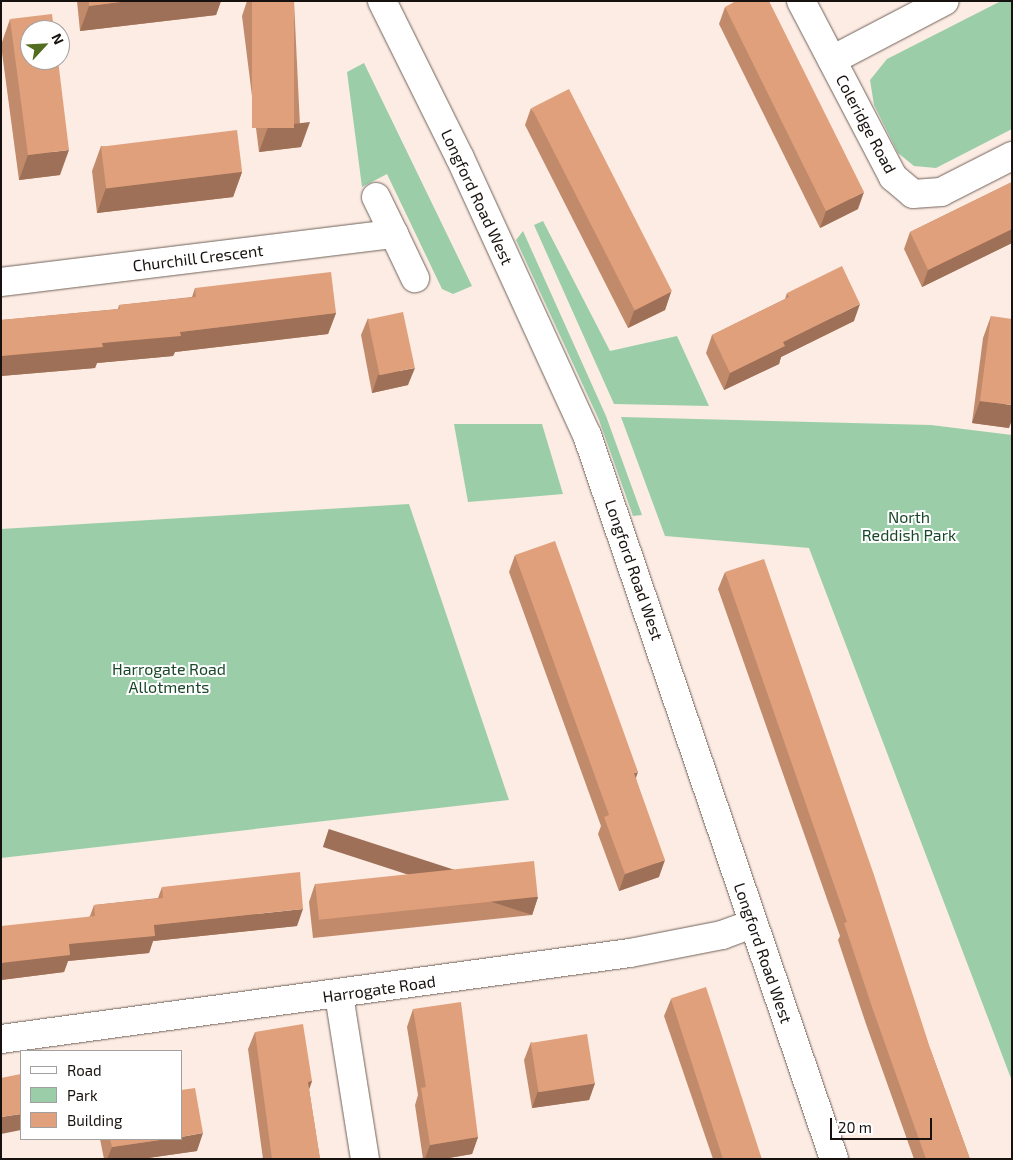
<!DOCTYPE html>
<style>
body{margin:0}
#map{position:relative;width:1013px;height:1160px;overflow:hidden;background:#fcece3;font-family:"Exo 2",sans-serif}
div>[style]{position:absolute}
.green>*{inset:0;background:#9bcea8}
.roads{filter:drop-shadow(0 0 1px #70625a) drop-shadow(0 0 1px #70625a)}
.minor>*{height:28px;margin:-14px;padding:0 14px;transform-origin:14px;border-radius:14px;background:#fff}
.tertiary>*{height:28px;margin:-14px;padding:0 14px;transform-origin:14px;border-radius:14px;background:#fff}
.wall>*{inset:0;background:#c18a6b}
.shaded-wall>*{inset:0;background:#9d7057;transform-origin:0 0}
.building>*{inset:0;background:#e0a07c;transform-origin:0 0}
span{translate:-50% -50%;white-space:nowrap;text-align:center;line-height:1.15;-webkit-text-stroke:4px #fff;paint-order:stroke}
.street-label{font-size:16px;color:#17120f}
.park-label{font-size:16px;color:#194729}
.frame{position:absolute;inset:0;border:2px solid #17120f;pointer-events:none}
.legend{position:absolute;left:20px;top:1050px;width:162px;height:90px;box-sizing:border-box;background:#fff;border:1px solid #a2a09f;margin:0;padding:6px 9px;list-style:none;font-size:15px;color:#17120f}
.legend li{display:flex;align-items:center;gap:10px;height:25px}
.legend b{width:25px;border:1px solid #a2a09f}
.north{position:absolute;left:20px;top:20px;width:50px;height:50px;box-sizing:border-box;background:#fff;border:1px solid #a2a09f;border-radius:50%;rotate:65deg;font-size:14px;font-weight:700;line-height:20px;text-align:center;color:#17120f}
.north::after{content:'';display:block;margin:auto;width:18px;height:22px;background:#536d20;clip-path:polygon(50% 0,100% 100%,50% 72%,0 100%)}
.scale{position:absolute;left:830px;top:1118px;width:102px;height:22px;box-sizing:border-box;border:2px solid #17120f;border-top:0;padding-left:6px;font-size:15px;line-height:18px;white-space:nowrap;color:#17120f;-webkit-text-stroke:4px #fff;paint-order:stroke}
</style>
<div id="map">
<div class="green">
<div style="clip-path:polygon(1001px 1px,1012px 1px,1012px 129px,936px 168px,914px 166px,898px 153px,874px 105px,870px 80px,887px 59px)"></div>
<div style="clip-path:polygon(364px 63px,472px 286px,453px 294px,442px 289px,387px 174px,362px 187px,347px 72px)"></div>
<div style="clip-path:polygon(543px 221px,610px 351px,677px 336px,709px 406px,614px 404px,534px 225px)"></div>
<div style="clip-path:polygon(523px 231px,606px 416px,642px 515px,633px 516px,599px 420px,516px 240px)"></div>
<div style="clip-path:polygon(621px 417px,931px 425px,1012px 435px,1012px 1081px,809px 548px,665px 536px)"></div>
<div style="clip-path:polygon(454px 424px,542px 424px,563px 494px,468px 502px)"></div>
<div style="clip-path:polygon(409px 504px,509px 800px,1px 858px,1px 529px)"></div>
</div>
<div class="roads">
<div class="minor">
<div style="left:801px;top:1px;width:199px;rotate:62.4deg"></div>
<div style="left:893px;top:177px;width:26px;rotate:40deg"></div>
<div style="left:913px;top:194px;width:28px;rotate:-4deg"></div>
<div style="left:941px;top:192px;width:80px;rotate:-26.9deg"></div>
<div style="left:832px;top:60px;width:127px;rotate:-27.6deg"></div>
<div style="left:376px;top:197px;width:41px;rotate:64.1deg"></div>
<div style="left:1px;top:282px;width:396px;rotate:-7deg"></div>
<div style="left:394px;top:234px;width:49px;rotate:64.5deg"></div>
<div style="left:339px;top:995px;width:166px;rotate:81deg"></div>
<div style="left:1px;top:1039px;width:635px;rotate:-7.79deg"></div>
<div style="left:630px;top:953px;width:94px;rotate:-11.1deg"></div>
<div style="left:722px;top:935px;width:33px;rotate:-20deg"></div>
</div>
<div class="tertiary">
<div style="left:382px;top:1px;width:175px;rotate:63.6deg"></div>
<div style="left:460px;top:158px;width:305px;rotate:65.4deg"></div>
<div style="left:587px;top:435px;width:765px;rotate:71.16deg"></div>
</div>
</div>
<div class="wall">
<div style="clip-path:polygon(77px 1px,221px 1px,216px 15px,80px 31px)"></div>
<div style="clip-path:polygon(247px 1px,294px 1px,301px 147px,259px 152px,242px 16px)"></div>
<div style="clip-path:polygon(725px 7px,858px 209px,820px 228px,719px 24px)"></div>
<div style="clip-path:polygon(10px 19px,60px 175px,19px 180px,1px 45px)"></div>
<div style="clip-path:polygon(531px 108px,671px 292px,665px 310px,628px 328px,525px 125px)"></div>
<div style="clip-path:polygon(101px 146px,242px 172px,233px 197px,97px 213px,92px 171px)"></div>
<div style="clip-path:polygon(1012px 182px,1012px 243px,922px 287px,904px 249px,910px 232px)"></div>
<div style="clip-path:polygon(195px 288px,336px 313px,328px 334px,175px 352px,173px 356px,97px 363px,95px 368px,1px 376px,1px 320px,118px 309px,119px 305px,192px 297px)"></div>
<div style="clip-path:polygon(787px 293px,854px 321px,781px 357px,779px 364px,724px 390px,706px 353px,712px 335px,785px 299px)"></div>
<div style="clip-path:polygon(991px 316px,1009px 428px,972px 423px,983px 338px)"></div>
<div style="clip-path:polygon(368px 318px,408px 385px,372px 393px,361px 335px)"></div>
<div style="clip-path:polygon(515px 555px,636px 778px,659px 877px,619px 891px,598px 834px,601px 826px,509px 572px)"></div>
<div style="clip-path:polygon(725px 572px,931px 1051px,970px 1159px,914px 1159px,866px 1024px,838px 940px,840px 936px,718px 589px)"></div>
<div style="clip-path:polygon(315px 884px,538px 897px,532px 915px,313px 938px,309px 902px)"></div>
<div style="clip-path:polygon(162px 887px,297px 926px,153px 941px,149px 953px,68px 961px,64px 972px,1px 980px,90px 916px,94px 905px,158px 898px)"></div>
<div style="clip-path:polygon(671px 999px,762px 1159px,713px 1159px,664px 1016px)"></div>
<div style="clip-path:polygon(413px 1009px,478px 1137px,472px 1154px,443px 1159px,423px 1159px,415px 1105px,418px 1095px,407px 1027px)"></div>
<div style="clip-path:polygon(255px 1032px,312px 1081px,309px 1089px,320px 1159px,263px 1159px,248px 1049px)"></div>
<div style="clip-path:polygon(531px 1042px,595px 1083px,589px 1100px,532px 1108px,524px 1060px)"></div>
<div style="clip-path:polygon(100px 1139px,181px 1139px,197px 1151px,141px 1159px,104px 1159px)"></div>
</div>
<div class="shaded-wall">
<div style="clip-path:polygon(128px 1px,221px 1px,216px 15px,80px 31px,89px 6px)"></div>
<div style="clip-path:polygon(310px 122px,301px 147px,259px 152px,268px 127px)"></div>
<div style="clip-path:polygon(69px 150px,60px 175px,19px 180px,28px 155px)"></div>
<div style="clip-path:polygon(242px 172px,233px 197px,97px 213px,106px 188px)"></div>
<div style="clip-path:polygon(864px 192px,858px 209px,820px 228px,826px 211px)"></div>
<div style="clip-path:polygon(1012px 229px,1012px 243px,922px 287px,928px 270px)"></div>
<div style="clip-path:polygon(671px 292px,665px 310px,628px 328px,634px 311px)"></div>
<div style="clip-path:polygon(860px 304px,854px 321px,781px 357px,779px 364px,724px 390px,730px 373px,783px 342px)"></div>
<div style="clip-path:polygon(336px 313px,328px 334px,175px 352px,173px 356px,97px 363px,95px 368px,1px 376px,1px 356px,102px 343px,180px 332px)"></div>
<div style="clip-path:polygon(415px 368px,408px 385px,372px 393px,378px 375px)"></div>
<div style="clip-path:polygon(980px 401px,1012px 405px,1012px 420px,1009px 428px,972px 423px)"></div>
<div style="clip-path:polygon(638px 772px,632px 789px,634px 773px)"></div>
<div style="clip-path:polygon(665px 860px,659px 877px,619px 891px,625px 874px)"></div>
<div style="left:538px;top:897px;width:19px;height:220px;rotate:108deg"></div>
<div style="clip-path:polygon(303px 909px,297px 926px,153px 941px,149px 953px,68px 961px,64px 972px,1px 980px,1px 963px,69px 944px,154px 925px)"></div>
<div style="clip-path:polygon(312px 1081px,306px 1098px,308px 1082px)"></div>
<div style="clip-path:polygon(595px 1083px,589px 1100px,532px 1108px,538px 1091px)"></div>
<div style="clip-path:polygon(21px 1114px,21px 1130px,1px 1134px,1px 1117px)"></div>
<div style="clip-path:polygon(203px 1133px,197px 1151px,141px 1159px,107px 1159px,112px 1147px,167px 1139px,181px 1139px,181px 1137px)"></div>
<div style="clip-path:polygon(478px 1137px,472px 1154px,443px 1159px,425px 1159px,430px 1145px)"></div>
</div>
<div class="building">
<div style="clip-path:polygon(89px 1px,128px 1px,89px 6px)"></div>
<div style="left:252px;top:1px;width:42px;height:127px"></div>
<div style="clip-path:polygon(736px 1px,769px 1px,864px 192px,826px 211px,725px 7px)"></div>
<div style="clip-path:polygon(52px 14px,54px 30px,30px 30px,30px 60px,58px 60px,69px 150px,28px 155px,10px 19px)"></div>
<div style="left:569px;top:89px;width:227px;height:42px;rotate:63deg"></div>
<div style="left:237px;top:130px;width:42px;height:137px;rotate:83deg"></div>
<div style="clip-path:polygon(1012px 182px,1012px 229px,928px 270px,910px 232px)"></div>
<div style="clip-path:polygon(842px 266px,860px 304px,783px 342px,785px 346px,730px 373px,712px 335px,789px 297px,787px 293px)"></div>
<div style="clip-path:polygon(331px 272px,336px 313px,180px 332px,181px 336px,102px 343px,103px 347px,1px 356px,1px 320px,120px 309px,119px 305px,196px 297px,195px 288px)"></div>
<div style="left:403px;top:312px;width:57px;height:36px;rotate:78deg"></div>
<div style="clip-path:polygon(991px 316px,1012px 319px,1012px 405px,980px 401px)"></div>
<div style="clip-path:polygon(555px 541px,638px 772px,634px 773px,665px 860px,625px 874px,604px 817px,609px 815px,515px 555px)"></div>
<div style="clip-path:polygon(764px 559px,874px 875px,931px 1051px,970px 1159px,926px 1159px,872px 1007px,844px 923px,847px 922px,725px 572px)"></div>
<div style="left:534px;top:861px;width:36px;height:220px;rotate:84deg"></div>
<div style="clip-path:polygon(300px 872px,303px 909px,154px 925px,155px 936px,69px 944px,70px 955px,1px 963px,1px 926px,95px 916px,94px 905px,163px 898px,162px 887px)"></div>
<div style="left:706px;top:987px;width:181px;height:37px;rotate:72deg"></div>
<div style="clip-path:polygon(461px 1002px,478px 1137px,430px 1145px,421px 1088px,426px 1087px,413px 1009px)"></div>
<div style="clip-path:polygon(303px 1024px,312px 1081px,308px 1082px,320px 1159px,272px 1159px,255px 1032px)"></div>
<div style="left:587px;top:1034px;width:50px;height:57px;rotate:81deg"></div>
<div style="clip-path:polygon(21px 1074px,21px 1114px,1px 1117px,1px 1078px)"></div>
<div style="clip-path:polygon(195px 1088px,203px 1133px,181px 1137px,181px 1090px)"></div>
<div style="clip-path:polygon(110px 1139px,167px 1139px,112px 1147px)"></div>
</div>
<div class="street-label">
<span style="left:866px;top:124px;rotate:62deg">Coleridge Road</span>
<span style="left:477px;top:197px;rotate:65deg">Longford Road West</span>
<span style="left:198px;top:258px;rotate:-7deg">Churchill Crescent</span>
<span style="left:634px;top:570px;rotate:71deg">Longford Road West</span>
<span style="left:763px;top:953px;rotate:71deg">Longford Road West</span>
<span style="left:379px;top:989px;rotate:-8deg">Harrogate Road</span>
</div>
<div class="park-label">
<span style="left:909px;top:526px">North<br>Reddish Park</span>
<span style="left:169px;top:678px">Harrogate Road<br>Allotments</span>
</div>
<div class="frame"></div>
<ul class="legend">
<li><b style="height:6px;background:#fff"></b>Road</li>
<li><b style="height:14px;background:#9bcea8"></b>Park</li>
<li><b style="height:14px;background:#e0a07c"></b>Building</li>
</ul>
<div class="north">N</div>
<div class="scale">20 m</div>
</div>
